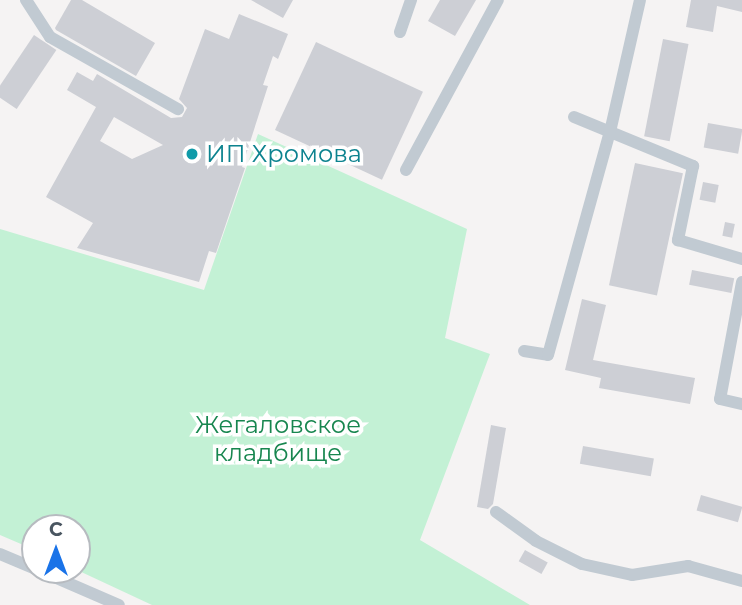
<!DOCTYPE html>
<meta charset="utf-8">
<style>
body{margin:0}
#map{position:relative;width:742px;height:605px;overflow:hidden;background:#f5f3f3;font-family:Montserrat,sans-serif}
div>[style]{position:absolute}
.green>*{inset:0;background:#c3f1d5}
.building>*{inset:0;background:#cdcfd5;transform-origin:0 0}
.minor>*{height:12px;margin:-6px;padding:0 6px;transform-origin:6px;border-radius:6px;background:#c1cad2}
.dots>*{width:19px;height:19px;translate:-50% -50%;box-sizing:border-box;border:4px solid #fff;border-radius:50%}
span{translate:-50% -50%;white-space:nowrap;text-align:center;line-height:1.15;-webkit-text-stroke:7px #fff;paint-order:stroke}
.culture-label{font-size:24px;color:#0d838f}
.left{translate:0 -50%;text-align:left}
.park-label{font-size:24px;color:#17864f}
.north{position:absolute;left:21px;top:514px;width:70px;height:70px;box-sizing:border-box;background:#fff;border:2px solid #b7bbc0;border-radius:50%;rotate:0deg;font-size:19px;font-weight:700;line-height:28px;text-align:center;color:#4a5661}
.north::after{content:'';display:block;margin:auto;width:24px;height:32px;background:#1a73e8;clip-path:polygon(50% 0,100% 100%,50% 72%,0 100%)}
</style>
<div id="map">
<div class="green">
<div style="clip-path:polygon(258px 134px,467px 229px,445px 338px,490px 354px,420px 540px,530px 605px,152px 605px,77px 570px,77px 528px,35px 528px,35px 550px,0 535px,0 229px,204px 290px)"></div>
</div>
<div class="building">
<div style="clip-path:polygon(71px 0,82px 0,155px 43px,136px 76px,56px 30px,55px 28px)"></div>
<div style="clip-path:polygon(251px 0,293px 0,283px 18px)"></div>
<div style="clip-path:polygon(440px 0,476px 0,455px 36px,428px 21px)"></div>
<div style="clip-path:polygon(691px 0,742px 0,742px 12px,717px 6px,713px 32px,686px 27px)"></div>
<div style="clip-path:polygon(evenodd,239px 14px,288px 34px,278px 59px,273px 56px,263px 85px,268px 86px,242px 167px,245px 168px,216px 253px,209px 251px,199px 282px,77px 248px,93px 223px,46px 197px,96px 107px,67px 90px,77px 72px,93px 81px,97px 74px,171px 118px,182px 117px,187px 108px,179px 99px,205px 29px,229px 39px,239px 14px,114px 117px,163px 145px,132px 159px,100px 141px,114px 117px)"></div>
<div style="left:34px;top:35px;width:27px;height:71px;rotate:34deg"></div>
<div style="left:663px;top:39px;width:26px;height:99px;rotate:11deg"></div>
<div style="left:316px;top:42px;width:118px;height:97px;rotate:25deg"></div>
<div style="left:708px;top:123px;width:35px;height:25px;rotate:10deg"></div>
<div style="left:635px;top:163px;width:49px;height:125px;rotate:12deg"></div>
<div style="left:703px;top:182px;width:16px;height:18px;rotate:11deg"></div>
<div style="left:725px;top:222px;width:10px;height:14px;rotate:11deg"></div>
<div style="left:692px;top:270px;width:43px;height:15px;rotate:11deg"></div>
<div style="clip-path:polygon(582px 299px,606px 305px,593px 360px,695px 378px,690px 404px,599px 388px,601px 378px,565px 370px)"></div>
<div style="clip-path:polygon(491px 425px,506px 428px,493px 504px,488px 509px,477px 507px)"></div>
<div style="left:583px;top:446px;width:72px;height:18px;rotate:10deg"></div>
<div style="left:701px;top:495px;width:43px;height:16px;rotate:16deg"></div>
<div style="left:525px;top:550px;width:26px;height:13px;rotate:29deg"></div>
</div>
<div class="minor">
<div style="left:26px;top:0;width:44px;rotate:57deg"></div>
<div style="left:50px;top:37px;width:147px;rotate:29.4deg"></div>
<div style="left:400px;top:32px;width:34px;rotate:-71deg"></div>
<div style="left:574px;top:117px;width:129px;rotate:22.4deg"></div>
<div style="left:693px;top:166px;width:76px;rotate:101.5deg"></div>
<div style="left:678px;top:240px;width:67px;rotate:16.5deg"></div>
<div style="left:406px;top:170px;width:193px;rotate:-61.6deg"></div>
<div style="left:742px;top:282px;width:119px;rotate:100.6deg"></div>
<div style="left:720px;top:399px;width:23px;rotate:13deg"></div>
<div style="left:524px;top:351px;width:24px;rotate:9deg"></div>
<div style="left:548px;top:355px;width:231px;rotate:-74.5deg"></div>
<div style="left:610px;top:132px;width:135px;rotate:-77.2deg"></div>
<div style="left:496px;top:512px;width:49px;rotate:35.9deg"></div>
<div style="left:536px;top:541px;width:51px;rotate:26.6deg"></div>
<div style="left:582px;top:564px;width:51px;rotate:12.4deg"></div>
<div style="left:632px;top:575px;width:57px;rotate:-9.1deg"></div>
<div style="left:688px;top:566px;width:56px;rotate:15.5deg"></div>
<div style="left:0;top:554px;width:38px;rotate:23deg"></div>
<div style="left:38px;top:570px;width:88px;rotate:23.4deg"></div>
</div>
<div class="dots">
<div style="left:192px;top:154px;background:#0f9aa8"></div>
</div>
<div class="culture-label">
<span class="left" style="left:206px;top:154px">ИП Хромова</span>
</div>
<div class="park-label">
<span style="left:278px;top:439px">Жегаловское<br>кладбище</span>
</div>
<div class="north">С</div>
</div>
